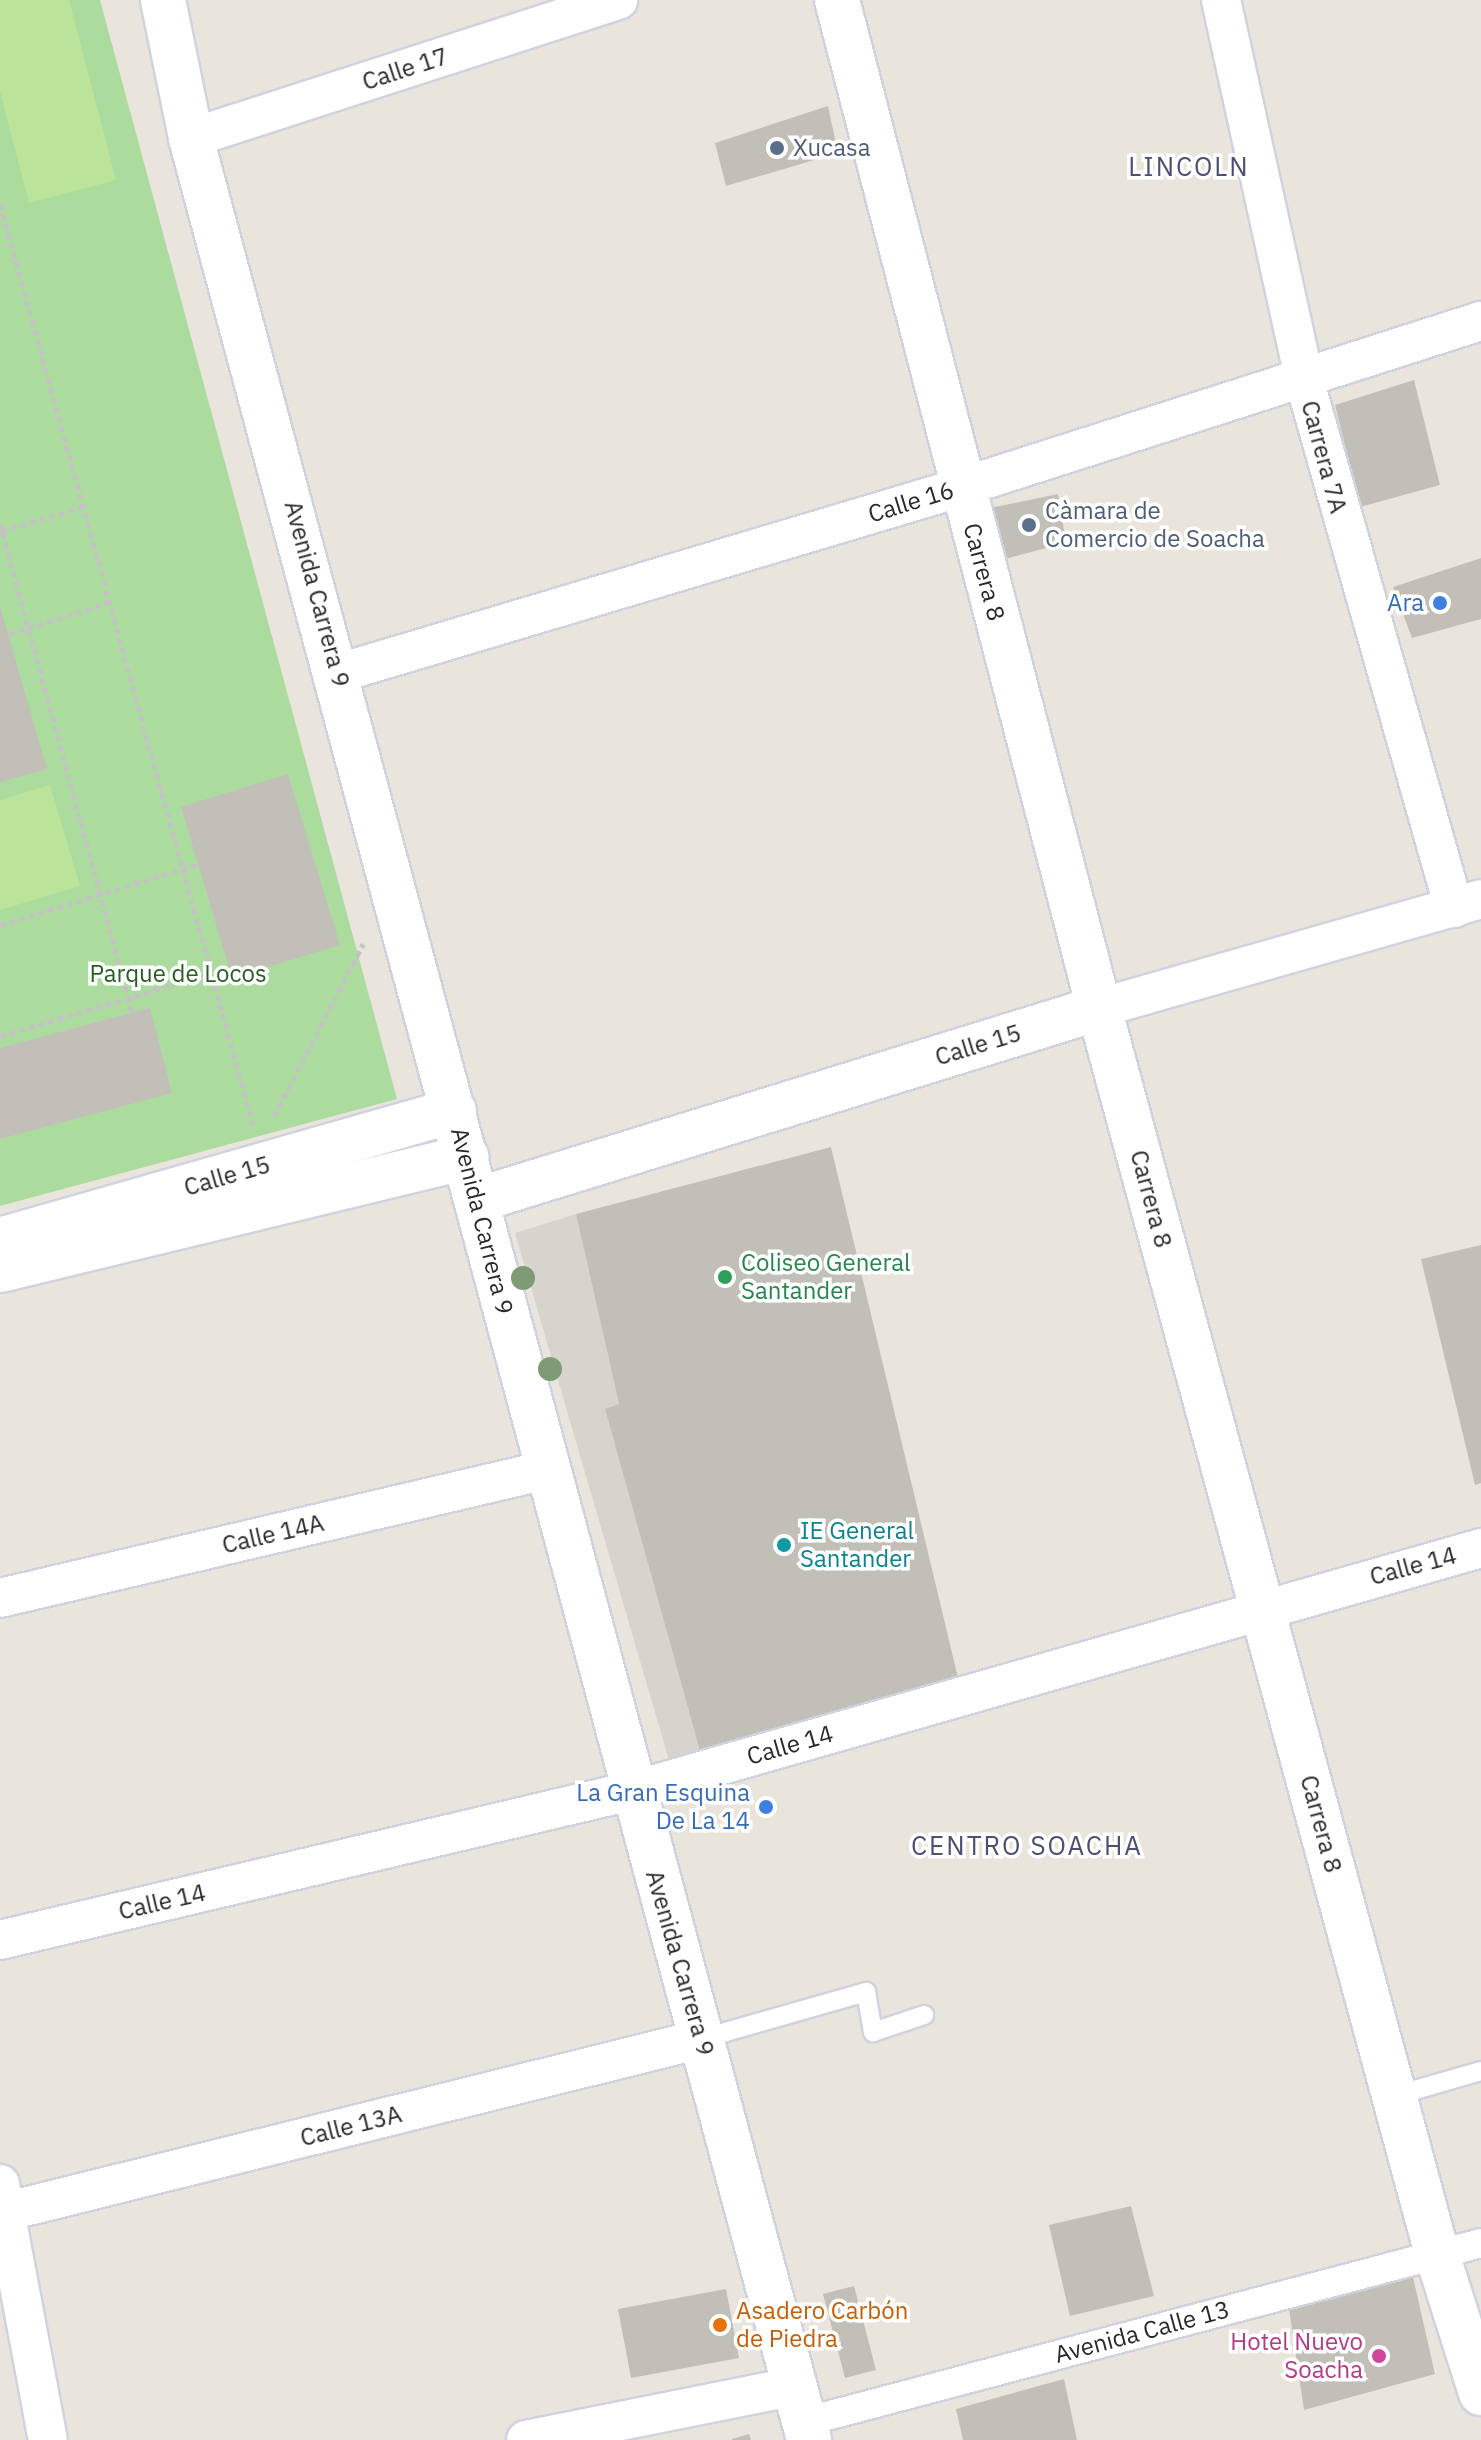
<!DOCTYPE html>
<meta charset="utf-8">
<style>
body{margin:0}
#map{position:relative;width:1481px;height:2440px;overflow:hidden;background:#eae5dc;font-family:"IBM Plex Sans",sans-serif}
div>[style]{position:absolute}
.green>*{inset:0;background:#abdc9d}
.pitch>*{inset:0;background:#bbe399}
.plaza>*{inset:0;background:#d7d4ce}
.building>*{inset:0;background:#c2bfb8}
.path>*{height:5px;margin-top:-2.5px;transform-origin:0;background:repeating-linear-gradient(90deg,#c3c3c3 0 6px,transparent 0 10px)}
.roads{filter:drop-shadow(2px 0 #d1d2e0) drop-shadow(-2px 0 #d1d2e0) drop-shadow(0 2px #d1d2e0) drop-shadow(0 -2px #d1d2e0)}
.service>*{height:18px;margin:-9px;padding:0 9px;transform-origin:9px;border-radius:9px;background:#fff}
.pedestrian>*{height:28px;margin:-14px;padding:0 14px;transform-origin:14px;border-radius:14px;background:#fff}
.minor>*{height:38px;margin:-19px;padding:0 19px;transform-origin:19px;border-radius:19px;background:#fff}
.tertiary>*{height:44px;margin:-22px;padding:0 22px;transform-origin:22px;border-radius:22px;background:#fff}
.secondary>*{height:44px;margin:-22px;padding:0 22px;transform-origin:22px;border-radius:22px;background:#fff}
.trees>*{width:24px;height:24px;margin:-12px;border-radius:50%;background:#7e9b75}
.dots>*{width:22px;height:22px;translate:-50% -50%;box-sizing:border-box;border:4px solid #fff;border-radius:50%}
span{translate:-50% -50%;white-space:nowrap;text-align:center;line-height:1.15;-webkit-text-stroke:7px #fff;paint-order:stroke}
.street-label{font-size:24px;color:#292929}
.service-label{font-size:24px;color:#4e5e75}
.left{translate:0 -50%;text-align:left}
.shop-label{font-size:24px;color:#366cbe}
.right{translate:-100% -50%;text-align:right}
.park-label{font-size:24px;color:#265f20}
.leisure-label{font-size:24px;color:#27864d}
.culture-label{font-size:24px;color:#0d838f}
.food-label{font-size:24px;color:#c56008}
.hotel-label{font-size:24px;color:#b23c85}
.neighbourhood-label{font-size:26px;color:#4d5075;letter-spacing:2px}
</style>
<div id="map">
<div class="green">
<div style="clip-path:polygon(0 0,100px 0,397px 1099px,0 1206px)"></div>
</div>
<div class="pitch">
<div style="clip-path:polygon(0 0,69px 0,116px 180px,29px 203px,0 91px)"></div>
<div style="clip-path:polygon(50px 785px,80px 886px,0 910px,0 800px)"></div>
</div>
<div class="plaza">
<div style="clip-path:polygon(576px 1214px,619px 1404px,605px 1409px,703px 1762px,671px 1767px,515px 1233px)"></div>
</div>
<div class="building">
<div style="clip-path:polygon(828px 106px,838px 153px,726px 186px,715px 143px)"></div>
<div style="clip-path:polygon(1414px 380px,1440px 485px,1360px 507px,1335px 405px)"></div>
<div style="clip-path:polygon(1058px 494px,1066px 543px,1001px 560px,990px 508px)"></div>
<div style="clip-path:polygon(1481px 558px,1481px 619px,1412px 638px,1393px 587px)"></div>
<div style="clip-path:polygon(0 606px,47px 769px,0 782px)"></div>
<div style="clip-path:polygon(288px 774px,340px 945px,232px 978px,181px 807px)"></div>
<div style="clip-path:polygon(150px 1008px,172px 1093px,0 1139px,0 1048px)"></div>
<div style="clip-path:polygon(831px 1147px,959px 1682px,703px 1762px,605px 1409px,619px 1404px,576px 1214px)"></div>
<div style="clip-path:polygon(1481px 1245px,1481px 1483px,1475px 1485px,1421px 1259px)"></div>
<div style="clip-path:polygon(1131px 2206px,1154px 2296px,1070px 2316px,1049px 2225px)"></div>
<div style="clip-path:polygon(1413px 2277px,1435px 2374px,1304px 2410px,1289px 2309px)"></div>
<div style="clip-path:polygon(854px 2286px,876px 2370px,845px 2378px,823px 2294px)"></div>
<div style="clip-path:polygon(726px 2289px,739px 2358px,631px 2378px,618px 2309px)"></div>
<div style="clip-path:polygon(1064px 2379px,1077px 2440px,963px 2440px,956px 2409px)"></div>
<div style="clip-path:polygon(749px 2434px,751px 2440px,732px 2440px,732px 2439px)"></div>
</div>
<div class="path">
<div style="left:0;top:204px;width:955px;rotate:74.64deg"></div>
<div style="left:0;top:523px;width:507px;rotate:74.89deg"></div>
<div style="left:1px;top:531px;width:84px;rotate:-16.5deg"></div>
<div style="left:9px;top:634px;width:104px;rotate:-17.4deg"></div>
<div style="left:0;top:925px;width:208px;rotate:-17deg"></div>
<div style="left:0;top:1036px;width:218px;rotate:-16.5deg"></div>
<div style="left:274px;top:1116px;width:194px;rotate:-62.6deg"></div>
</div>
<div class="roads">
<div class="service">
<div style="left:701px;top:2039px;width:172px;rotate:-15.9deg"></div>
<div style="left:866px;top:1992px;width:41px;rotate:80.1deg"></div>
<div style="left:873px;top:2032px;width:54px;rotate:-18.4deg"></div>
<div style="left:1394px;top:2096px;width:91px;rotate:-16deg"></div>
</div>
<div class="pedestrian">
<div style="left:804px;top:2422px;width:700px;rotate:-14.81deg"></div>
</div>
<div class="minor">
<div style="left:1221px;top:0;width:388px;rotate:77.6deg"></div>
<div style="left:1304px;top:379px;width:550px;rotate:74.17deg"></div>
<div style="left:191px;top:138px;width:449px;rotate:-17.9deg"></div>
<div style="left:339px;top:673px;width:650px;rotate:-16.62deg"></div>
<div style="left:962px;top:487px;width:545px;rotate:-17.74deg"></div>
<div style="left:1099px;top:1008px;width:397px;rotate:-15.9deg"></div>
<div style="left:0;top:1598px;width:561px;rotate:-13.19deg"></div>
<div style="left:0;top:1940px;width:648px;rotate:-13.29deg"></div>
<div style="left:631px;top:1791px;width:884px;rotate:-15.95deg"></div>
<div style="left:0;top:2184px;width:260px;rotate:79.4deg"></div>
<div style="left:0;top:2213px;width:722px;rotate:-13.94deg"></div>
<div style="left:526px;top:2440px;width:275px;rotate:-11.3deg"></div>
</div>
<div class="tertiary">
<div style="left:477px;top:1200px;width:651px;rotate:-17.15deg"></div>
<div style="left:0;top:1240px;width:472px;rotate:-15.9deg"></div>
<div style="left:0;top:1270px;width:480px;rotate:-13.6deg"></div>
</div>
<div class="secondary">
<div style="left:163px;top:0;width:141px;rotate:78.5deg"></div>
<div style="left:191px;top:138px;width:2384px;rotate:74.97deg"></div>
<div style="left:837px;top:0;width:1041px;rotate:75.43deg"></div>
<div style="left:1099px;top:1008px;width:1291px;rotate:74.82deg"></div>
<div style="left:1437px;top:2254px;width:146px;rotate:72.4deg"></div>
</div>
</div>
<div class="trees">
<div style="left:523px;top:1278px"></div>
<div style="left:550px;top:1369px"></div>
</div>
<div class="dots">
<div style="left:777px;top:148px;background:#5c6f8a"></div>
<div style="left:1029px;top:525px;background:#5c6f8a"></div>
<div style="left:1440px;top:603px;background:#3f7fe0"></div>
<div style="left:725px;top:1277px;background:#2e9e5b"></div>
<div style="left:784px;top:1545px;background:#0f9aa8"></div>
<div style="left:766px;top:1807px;background:#3f7fe0"></div>
<div style="left:720px;top:2325px;background:#e8710a"></div>
<div style="left:1379px;top:2356px;background:#d1479c"></div>
</div>
<div class="street-label">
<span style="left:405px;top:69px;rotate:-18deg">Calle 17</span>
<span style="left:1324px;top:457px;rotate:75deg">Carrera 7A</span>
<span style="left:911px;top:502px;rotate:-17deg">Calle 16</span>
<span style="left:984px;top:572px;rotate:75deg">Carrera 8</span>
<span style="left:317px;top:594px;rotate:75deg">Avenida Carrera 9</span>
<span style="left:978px;top:1045px;rotate:-17deg">Calle 15</span>
<span style="left:227px;top:1176px;rotate:-16deg">Calle 15</span>
<span style="left:1151px;top:1199px;rotate:75deg">Carrera 8</span>
<span style="left:482px;top:1221px;rotate:76deg">Avenida Carrera 9</span>
<span style="left:273px;top:1534px;rotate:-13deg">Calle 14A</span>
<span style="left:1413px;top:1566px;rotate:-15deg">Calle 14</span>
<span style="left:790px;top:1745px;rotate:-16deg">Calle 14</span>
<span style="left:1321px;top:1824px;rotate:75deg">Carrera 8</span>
<span style="left:162px;top:1902px;rotate:-13deg">Calle 14</span>
<span style="left:680px;top:1963px;rotate:74deg">Avenida Carrera 9</span>
<span style="left:351px;top:2126px;rotate:-14deg">Calle 13A</span>
<span style="left:1142px;top:2332px;rotate:-15deg">Avenida Calle 13</span>
</div>
<div class="service-label">
<span class="left" style="left:793px;top:148px">Xucasa</span>
<span class="left" style="left:1045px;top:525px">Càmara de<br>Comercio de Soacha</span>
</div>
<div class="shop-label">
<span class="right" style="left:1424px;top:603px">Ara</span>
<span class="right" style="left:750px;top:1807px">La Gran Esquina<br>De La 14</span>
</div>
<div class="park-label">
<span style="left:178px;top:974px">Parque de Locos</span>
</div>
<div class="leisure-label">
<span class="left" style="left:741px;top:1277px">Coliseo General<br>Santander</span>
</div>
<div class="culture-label">
<span class="left" style="left:800px;top:1545px">IE General<br>Santander</span>
</div>
<div class="food-label">
<span class="left" style="left:736px;top:2325px">Asadero Carbón<br>de Piedra</span>
</div>
<div class="hotel-label">
<span class="right" style="left:1363px;top:2356px">Hotel Nuevo<br>Soacha</span>
</div>
<div class="neighbourhood-label">
<span style="left:1189px;top:167px">LINCOLN</span>
<span style="left:1027px;top:1846px">CENTRO SOACHA</span>
</div>
</div>
